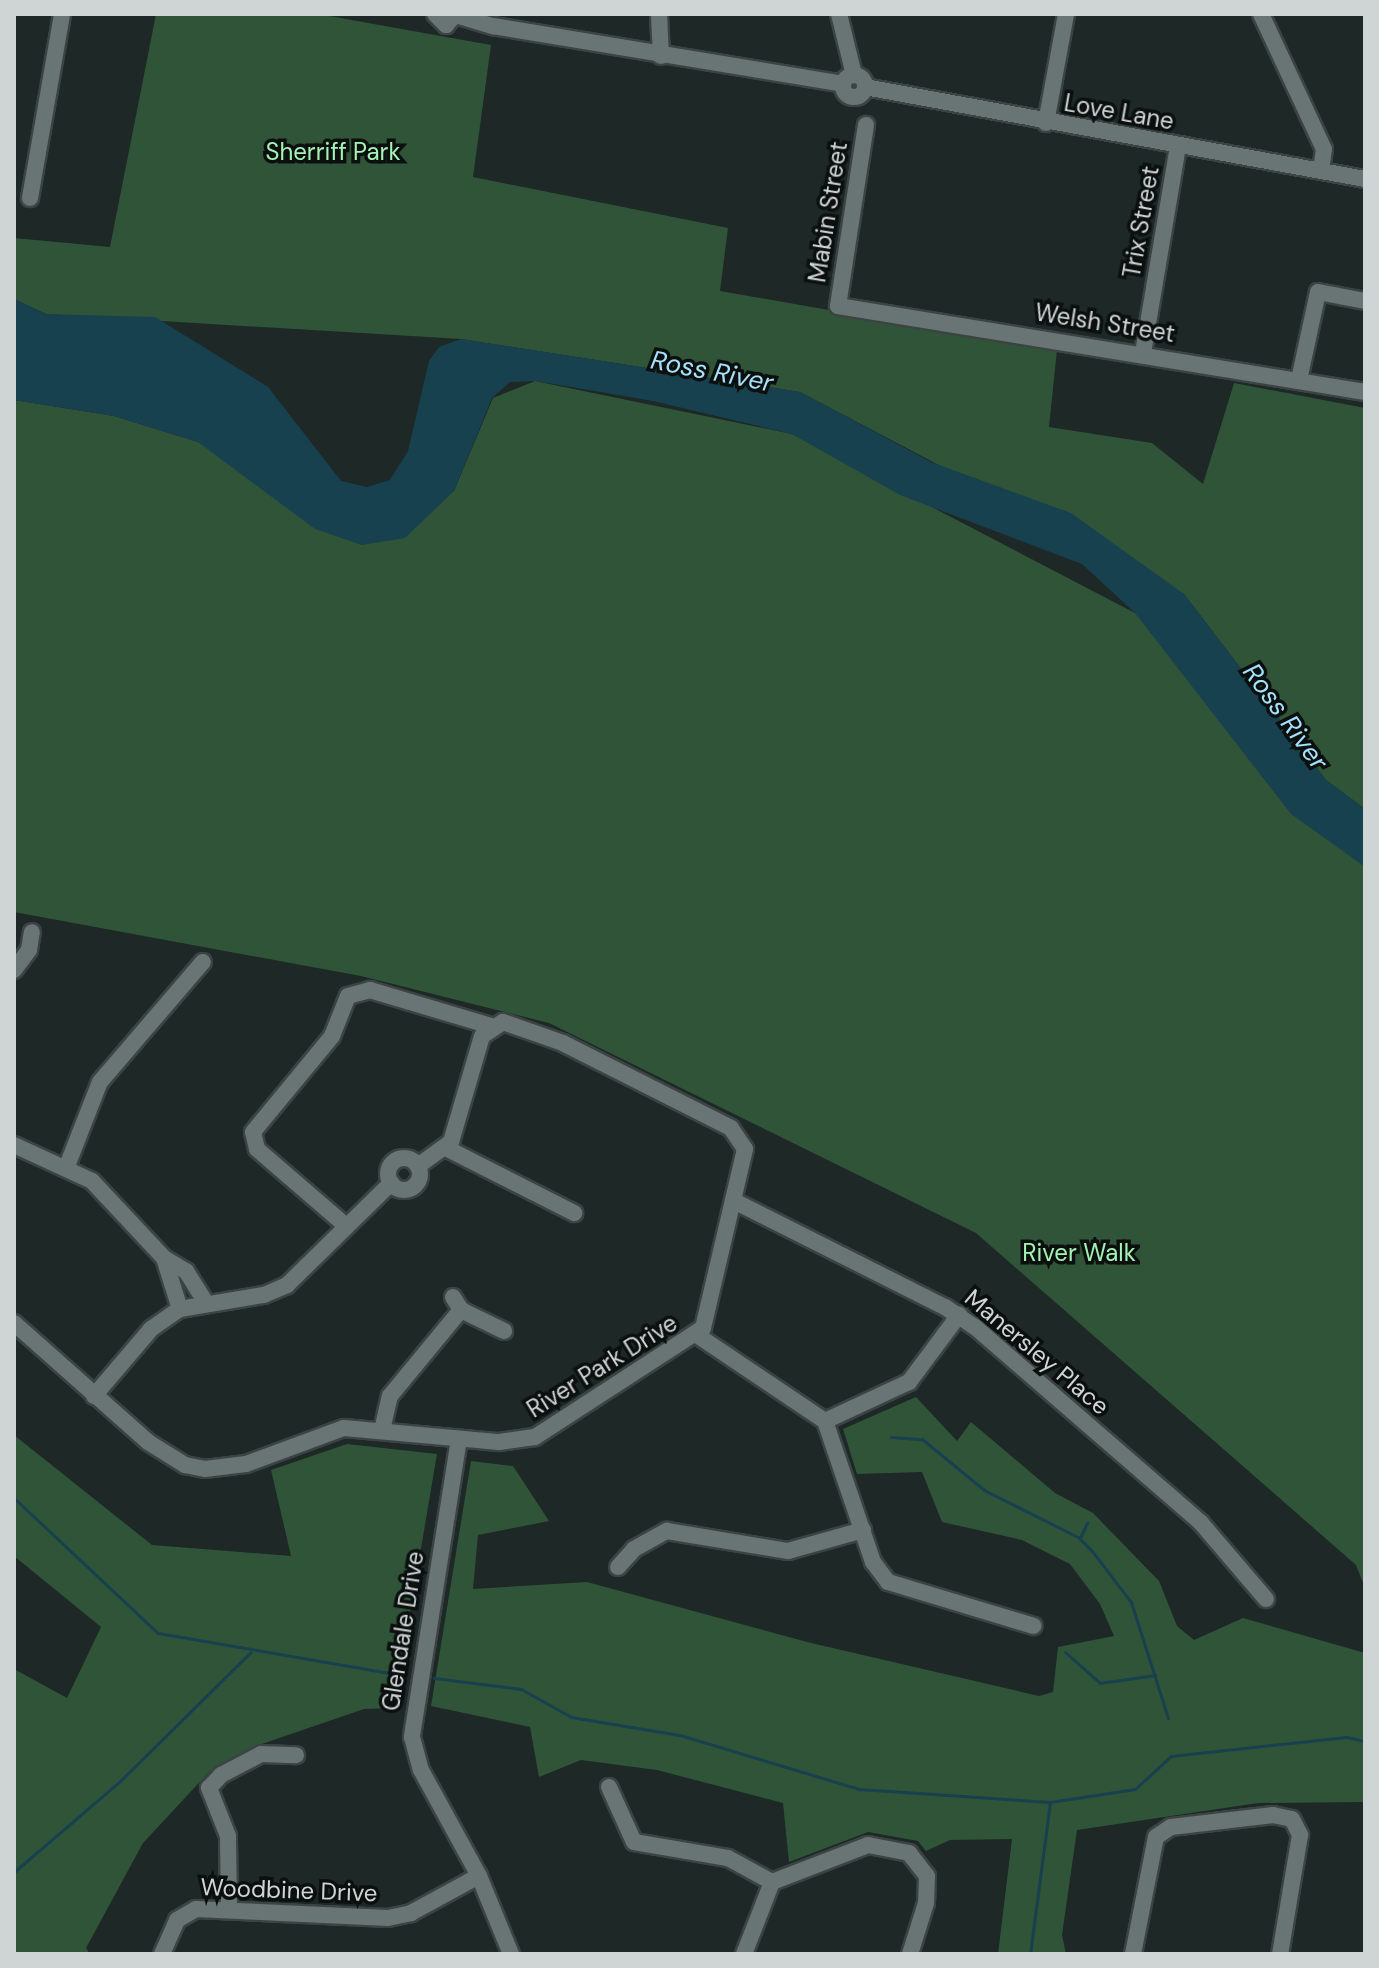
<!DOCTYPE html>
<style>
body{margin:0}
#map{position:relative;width:1379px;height:1968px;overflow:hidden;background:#1d2827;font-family:"DM Sans",sans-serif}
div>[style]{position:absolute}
.green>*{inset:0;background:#305438}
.water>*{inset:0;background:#18414f}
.stream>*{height:3px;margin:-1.5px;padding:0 1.5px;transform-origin:1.5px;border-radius:1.5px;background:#18414f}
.roads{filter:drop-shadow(2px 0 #3b4443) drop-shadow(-2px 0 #3b4443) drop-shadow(0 2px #3b4443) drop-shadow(0 -2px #3b4443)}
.minor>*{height:16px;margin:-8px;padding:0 8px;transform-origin:8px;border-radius:8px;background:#697574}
.minor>.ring{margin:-8px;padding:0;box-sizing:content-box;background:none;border:16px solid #697574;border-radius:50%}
span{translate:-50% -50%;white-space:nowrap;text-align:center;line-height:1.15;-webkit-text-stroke:7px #0b100f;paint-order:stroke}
.street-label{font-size:24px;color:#ced5d4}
.park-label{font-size:24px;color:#a4f3b4}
.water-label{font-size:26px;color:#a5e1fa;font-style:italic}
.frame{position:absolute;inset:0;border:16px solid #ced5d4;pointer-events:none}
</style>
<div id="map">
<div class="green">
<div style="clip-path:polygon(156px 14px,318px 14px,491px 45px,473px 177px,728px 228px,720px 291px,1057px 350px,1049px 427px,1152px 443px,1203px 484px,1234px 383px,1365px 408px,1365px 809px,1326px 780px,1184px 594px,800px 392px,461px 339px,46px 314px,14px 299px,14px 238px,110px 247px)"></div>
<div style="clip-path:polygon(535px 381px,792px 434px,1135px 613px,1365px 859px,1365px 1588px,1356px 1565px,976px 1233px,549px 1023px,361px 976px,14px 912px,14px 400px,114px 416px,198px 442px,362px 545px,454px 491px,493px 398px)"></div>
<div style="clip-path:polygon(916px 1397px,957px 1441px,971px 1422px,1055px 1493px,1093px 1513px,1159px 1581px,1177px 1626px,1194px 1640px,1243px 1618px,1365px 1653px,1365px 1802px,1258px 1803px,1077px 1830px,1062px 1935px,1066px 1954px,998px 1954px,1012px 1839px,950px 1840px,926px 1851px,918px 1841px,868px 1832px,789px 1862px,783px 1803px,657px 1770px,581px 1760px,539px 1777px,530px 1727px,431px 1706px,471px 1461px,513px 1466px,549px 1521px,478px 1535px,473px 1589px,587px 1582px,811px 1643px,1039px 1696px,1053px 1692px,1058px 1647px,1114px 1636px,1100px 1604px,1070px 1564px,1022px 1540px,942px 1522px,922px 1472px,857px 1474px,843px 1429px)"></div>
<div style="clip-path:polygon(14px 1435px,152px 1545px,291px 1556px,271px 1470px,347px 1444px,437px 1454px,394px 1708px,364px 1709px,256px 1746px,210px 1771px,143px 1843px,86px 1948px,90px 1954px,14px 1954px,14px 1669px,67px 1698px,101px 1627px,14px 1556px)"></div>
</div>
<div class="water">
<div style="clip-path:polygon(14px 299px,46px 314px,155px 317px,268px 387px,341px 481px,367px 487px,390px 480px,408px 451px,429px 361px,439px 347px,461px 339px,800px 392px,931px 462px,1071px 513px,1184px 594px,1326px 780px,1365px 809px,1365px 867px,1291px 814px,1135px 613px,1082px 564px,900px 495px,792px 434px,653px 401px,536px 381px,510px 382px,492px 398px,454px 491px,405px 538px,362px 545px,315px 529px,198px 442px,114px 416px,14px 400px)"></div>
</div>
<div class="stream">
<div style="left:891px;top:1437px;width:31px;rotate:4deg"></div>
<div style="left:922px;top:1439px;width:80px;rotate:39.4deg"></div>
<div style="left:984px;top:1490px;width:105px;rotate:26.6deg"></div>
<div style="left:1078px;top:1537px;width:20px;rotate:45deg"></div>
<div style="left:1092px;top:1551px;width:64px;rotate:52.6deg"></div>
<div style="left:1131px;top:1602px;width:122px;rotate:72.3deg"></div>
<div style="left:14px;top:1498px;width:197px;rotate:43.2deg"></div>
<div style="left:158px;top:1633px;width:248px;rotate:9.8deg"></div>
<div style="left:1080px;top:1538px;width:17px;rotate:-65deg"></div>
<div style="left:1065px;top:1652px;width:47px;rotate:41.5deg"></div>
<div style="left:1100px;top:1683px;width:56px;rotate:-8.3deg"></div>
<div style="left:434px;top:1678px;width:88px;rotate:7.2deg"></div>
<div style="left:521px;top:1689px;width:57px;rotate:29.2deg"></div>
<div style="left:571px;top:1717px;width:110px;rotate:9.4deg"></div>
<div style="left:680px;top:1735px;width:187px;rotate:16.8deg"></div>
<div style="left:859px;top:1789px;width:191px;rotate:3.9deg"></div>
<div style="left:1050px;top:1802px;width:86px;rotate:-8.7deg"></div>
<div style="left:1135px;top:1789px;width:49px;rotate:-42.5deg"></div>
<div style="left:1171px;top:1756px;width:176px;rotate:-6.2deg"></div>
<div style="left:1346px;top:1737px;width:19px;rotate:12deg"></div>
<div style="left:14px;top:1872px;width:138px;rotate:-40.6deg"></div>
<div style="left:119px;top:1782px;width:185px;rotate:-44.6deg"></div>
<div style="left:1030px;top:1954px;width:152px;rotate:-82.5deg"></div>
</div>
<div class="roads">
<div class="minor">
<div style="left:435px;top:14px;width:16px;rotate:45deg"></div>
<div style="left:446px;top:25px;width:15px;rotate:-48deg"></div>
<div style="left:659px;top:14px;width:42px;rotate:87.3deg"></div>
<div style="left:839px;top:14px;width:63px;rotate:76.2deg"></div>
<div style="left:1261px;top:14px;width:149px;rotate:65deg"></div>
<div style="left:1324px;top:149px;width:22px;rotate:98deg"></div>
<div style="left:456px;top:15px;width:39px;rotate:17deg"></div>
<div style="left:493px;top:26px;width:355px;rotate:9.4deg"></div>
<div class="ring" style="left:843px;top:75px;width:6px;height:6px"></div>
<div style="left:865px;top:87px;width:508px;rotate:10.43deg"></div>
<div style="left:1046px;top:123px;width:111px;rotate:-79.6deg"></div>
<div style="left:866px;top:125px;width:183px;rotate:98.8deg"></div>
<div style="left:838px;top:306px;width:534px;rotate:9.27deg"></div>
<div style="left:30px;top:198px;width:187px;rotate:-80.1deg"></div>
<div style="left:1143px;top:353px;width:209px;rotate:-80.4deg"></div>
<div style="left:1299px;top:380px;width:90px;rotate:-77.8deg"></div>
<div style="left:1318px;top:292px;width:48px;rotate:10.8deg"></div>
<div style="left:14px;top:970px;width:25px;rotate:-53deg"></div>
<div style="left:29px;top:950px;width:18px;rotate:-81deg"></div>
<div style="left:14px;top:1145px;width:86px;rotate:24.8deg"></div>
<div style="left:92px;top:1181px;width:105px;rotate:46.9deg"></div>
<div style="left:164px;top:1258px;width:26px;rotate:31deg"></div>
<div style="left:186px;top:1271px;width:36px;rotate:58deg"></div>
<div style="left:446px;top:1148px;width:144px;rotate:26.9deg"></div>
<div class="ring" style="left:388px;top:1158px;width:16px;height:16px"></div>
<div style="left:67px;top:1166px;width:90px;rotate:-68.6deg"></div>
<div style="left:100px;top:1082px;width:158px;rotate:-49.4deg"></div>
<div style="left:734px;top:1201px;width:236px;rotate:26.7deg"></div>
<div style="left:945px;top:1307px;width:36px;rotate:34deg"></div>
<div style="left:975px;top:1327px;width:299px;rotate:40.9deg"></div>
<div style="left:1201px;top:1523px;width:100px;rotate:49.5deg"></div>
<div style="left:345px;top:1225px;width:116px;rotate:-139.2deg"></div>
<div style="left:257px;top:1149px;width:17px;rotate:-103deg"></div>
<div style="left:253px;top:1132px;width:124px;rotate:-50.5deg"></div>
<div style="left:332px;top:1036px;width:43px;rotate:-68.2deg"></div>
<div style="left:348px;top:996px;width:23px;rotate:-15deg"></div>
<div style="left:370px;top:990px;width:126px;rotate:16.6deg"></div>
<div style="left:164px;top:1258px;width:53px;rotate:72.6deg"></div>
<div style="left:453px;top:1297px;width:15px;rotate:58deg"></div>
<div style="left:461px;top:1310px;width:48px;rotate:26deg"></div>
<div style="left:14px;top:1323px;width:179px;rotate:41.6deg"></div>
<div style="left:148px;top:1442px;width:44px;rotate:31.9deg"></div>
<div style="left:185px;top:1465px;width:20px;rotate:11deg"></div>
<div style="left:205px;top:1469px;width:41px;rotate:-7deg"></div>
<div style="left:246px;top:1464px;width:104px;rotate:-20.2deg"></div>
<div style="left:344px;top:1428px;width:156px;rotate:5.2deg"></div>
<div style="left:499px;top:1442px;width:36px;rotate:-8deg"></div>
<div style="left:535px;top:1437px;width:200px;rotate:-33deg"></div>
<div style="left:703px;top:1328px;width:184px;rotate:-76.8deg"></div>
<div style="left:745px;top:1149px;width:25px;rotate:-124deg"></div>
<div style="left:731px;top:1128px;width:188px;rotate:-153.2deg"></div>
<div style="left:563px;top:1043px;width:64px;rotate:-160.7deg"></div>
<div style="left:503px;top:1022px;width:25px;rotate:146deg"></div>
<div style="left:482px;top:1036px;width:110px;rotate:106.3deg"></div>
<div style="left:451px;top:1142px;width:41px;rotate:144deg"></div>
<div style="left:697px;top:1335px;width:154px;rotate:33.9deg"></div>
<div style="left:825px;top:1421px;width:149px;rotate:71.2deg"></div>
<div style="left:873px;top:1562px;width:25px;rotate:53deg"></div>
<div style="left:888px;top:1582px;width:152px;rotate:16.8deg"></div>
<div style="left:94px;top:1396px;width:88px;rotate:-49.6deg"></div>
<div style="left:151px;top:1329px;width:35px;rotate:-35deg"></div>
<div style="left:180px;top:1309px;width:85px;rotate:-9.5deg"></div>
<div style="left:264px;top:1295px;width:25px;rotate:-23deg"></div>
<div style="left:287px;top:1285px;width:146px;rotate:-44.4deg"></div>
<div style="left:825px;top:1421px;width:93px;rotate:-24.9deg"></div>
<div style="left:909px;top:1382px;width:84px;rotate:-53.3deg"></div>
<div style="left:382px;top:1430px;width:35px;rotate:-77deg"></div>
<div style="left:390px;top:1396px;width:112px;rotate:-50.5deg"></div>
<div style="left:459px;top:1439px;width:302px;rotate:99deg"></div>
<div style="left:412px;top:1737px;width:34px;rotate:75deg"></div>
<div style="left:421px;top:1770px;width:121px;rotate:61.3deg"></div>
<div style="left:479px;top:1876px;width:84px;rotate:67.7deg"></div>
<div style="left:618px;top:1567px;width:24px;rotate:-48deg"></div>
<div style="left:634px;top:1549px;width:38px;rotate:-29deg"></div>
<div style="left:667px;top:1531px;width:123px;rotate:9.4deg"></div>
<div style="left:788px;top:1551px;width:78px;rotate:-15.6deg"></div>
<div style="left:609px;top:1787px;width:60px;rotate:65.6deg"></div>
<div style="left:634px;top:1842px;width:95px;rotate:9.7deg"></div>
<div style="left:728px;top:1858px;width:50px;rotate:28.6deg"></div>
<div style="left:229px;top:1909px;width:73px;rotate:-90.8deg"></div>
<div style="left:228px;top:1836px;width:52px;rotate:-111.6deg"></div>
<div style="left:209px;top:1788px;width:18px;rotate:-47deg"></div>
<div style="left:221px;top:1775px;width:45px;rotate:-27.7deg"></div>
<div style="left:261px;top:1754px;width:35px;rotate:2deg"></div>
<div style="left:162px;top:1954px;width:37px;rotate:-66deg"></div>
<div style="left:177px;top:1920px;width:22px;rotate:-30deg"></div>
<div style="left:196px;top:1909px;width:192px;rotate:2.7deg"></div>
<div style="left:388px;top:1918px;width:24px;rotate:-12deg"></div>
<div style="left:411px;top:1913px;width:77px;rotate:-28.6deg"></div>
<div style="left:744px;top:1954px;width:77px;rotate:-68.7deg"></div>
<div style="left:772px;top:1882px;width:103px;rotate:-21.1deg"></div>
<div style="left:868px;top:1845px;width:42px;rotate:11deg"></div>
<div style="left:909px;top:1853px;width:29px;rotate:52deg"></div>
<div style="left:927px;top:1876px;width:27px;rotate:92deg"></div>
<div style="left:926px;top:1903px;width:53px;rotate:107.4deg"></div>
<div style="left:1133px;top:1954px;width:119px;rotate:-78.9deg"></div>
<div style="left:1156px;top:1837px;width:18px;rotate:-34deg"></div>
<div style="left:1171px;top:1827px;width:103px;rotate:-6.7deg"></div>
<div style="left:1273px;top:1815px;width:19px;rotate:12deg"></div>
<div style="left:1292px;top:1819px;width:18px;rotate:63deg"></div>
<div style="left:1300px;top:1835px;width:121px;rotate:99.5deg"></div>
</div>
</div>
<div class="street-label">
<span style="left:1119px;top:112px;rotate:10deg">Love Lane</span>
<span style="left:828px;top:212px;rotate:-81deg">Mabin Street</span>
<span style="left:1141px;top:222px;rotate:-80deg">Trix Street</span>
<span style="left:1105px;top:323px;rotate:9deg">Welsh Street</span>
<span style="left:1037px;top:1352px;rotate:40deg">Manersley Place</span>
<span style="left:602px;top:1366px;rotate:-32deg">River Park Drive</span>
<span style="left:403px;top:1631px;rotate:-81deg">Glendale Drive</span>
<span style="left:289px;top:1890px;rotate:2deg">Woodbine Drive</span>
</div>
<div class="park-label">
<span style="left:333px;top:152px">Sherriff Park</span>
<span style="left:1079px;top:1253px">River Walk</span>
</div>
<div class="water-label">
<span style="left:712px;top:372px;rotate:11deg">Ross River</span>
<span style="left:1285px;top:717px;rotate:54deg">Ross River</span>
</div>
<div class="frame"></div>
</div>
